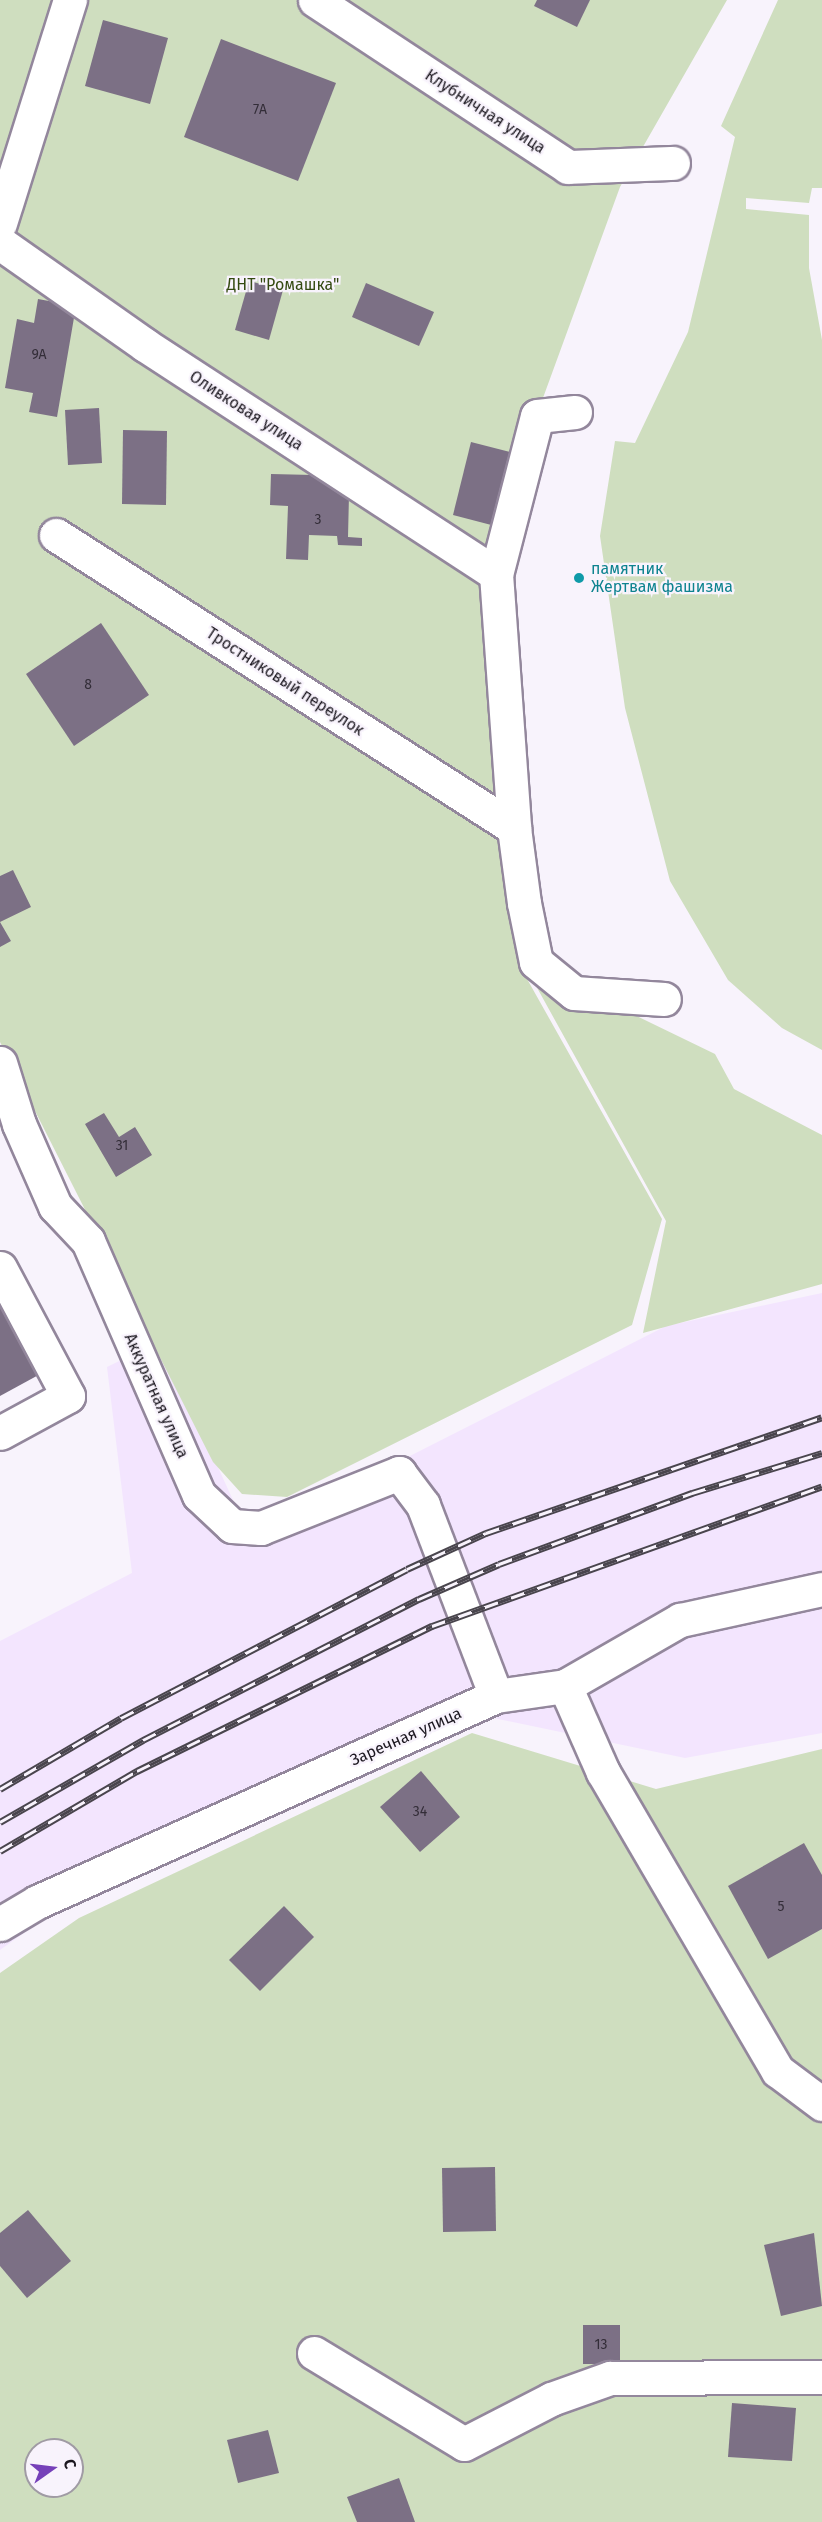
<!DOCTYPE html>
<meta charset="utf-8">
<style>
body{margin:0}
#map{position:relative;width:822px;height:2522px;overflow:hidden;background:#f8f3fc;font-family:"Fira Sans",sans-serif}
div>[style]{position:absolute}
.built>*{inset:0;background:#f3e5fe}
.green>*{inset:0;background:#cfdebf}
.building>*{inset:0;background:#7c7085}
.roads{filter:drop-shadow(2px 0 #93879c) drop-shadow(-2px 0 #93879c) drop-shadow(0 2px #93879c) drop-shadow(0 -2px #93879c)}
.minor>*{height:33px;margin:-16.5px;padding:0 16.5px;transform-origin:16.5px;border-radius:16.5px;background:#fff}
.rail>*{height:7px;margin-top:-3.5px;transform-origin:0;background:repeating-linear-gradient(90deg,#f8f3fc 0 14px,#49454d 0 28px);box-sizing:border-box;border-block:2px solid #49454d}
.dots>*{width:16px;height:16px;translate:-50% -50%;box-sizing:border-box;border:3px solid #f8f3fc;border-radius:50%}
span{translate:-50% -50%;white-space:nowrap;text-align:center;line-height:1.15;-webkit-text-stroke:4.5px #f8f3fc;paint-order:stroke}
.number-label{font-size:14px;color:#332d38}
.number-label span{-webkit-text-stroke-width:0}
.street-label{font-size:16px;color:#1b171f}
.park-label{font-size:16px;color:#344a11}
.culture-label{font-size:16px;color:#0d838f}
.left{translate:0 -50%;text-align:left}
.north{position:absolute;left:24px;top:2438px;width:60px;height:60px;box-sizing:border-box;background:#f8f3fc;border:2px solid #a09ba4;border-radius:50%;rotate:76deg;font-size:16px;font-weight:700;line-height:24px;text-align:center;color:#1b171f}
.north::after{content:'';display:block;margin:auto;width:21px;height:27px;background:#7641b9;clip-path:polygon(50% 0,100% 100%,50% 72%,0 100%)}
</style>
<div id="map">
<div class="built">
<div style="clip-path:polygon(822px 1293px,822px 1733px,685px 1758px,465px 1712px,59px 1908px,0 1950px,0 1641px,132px 1573px,107px 1367px,160px 1341px,250px 1537px,666px 1326px)"></div>
</div>
<div class="green">
<div style="clip-path:polygon(0 0,727px 0,620px 187px,497px 524px,479px 559px,522px 970px,662px 1219px,632px 1325px,287px 1497px,242px 1494px,213px 1462px,0 1042px)"></div>
<div style="clip-path:polygon(778px 0,822px 0,822px 188px,812px 188px,809px 203px,746px 198px,746px 209px,809px 215px,809px 268px,822px 340px,822px 1050px,782px 1028px,728px 980px,670px 881px,625px 708px,600px 536px,615px 441px,635px 443px,688px 332px,735px 137px,721px 126px)"></div>
<div style="clip-path:polygon(530px 975px,616px 1006px,715px 1054px,734px 1089px,822px 1135px,822px 1284px,643px 1333px,666px 1221px)"></div>
<div style="clip-path:polygon(evenodd,472px 1733px,656px 1789px,822px 1749px,822px 2522px,0 2522px,0 1973px,79px 1918px,472px 1733px,36px 2450px,72px 2450px,72px 2486px,36px 2486px,36px 2450px)"></div>
</div>
<div class="building">
<div style="clip-path:polygon(537px 0,590px 0,577px 27px,534px 6px)"></div>
<div style="clip-path:polygon(103px 20px,168px 38px,150px 104px,85px 86px)"></div>
<div style="clip-path:polygon(221px 39px,336px 83px,298px 181px,184px 137px)"></div>
<div style="clip-path:polygon(249px 281px,283px 290px,269px 340px,235px 330px)"></div>
<div style="clip-path:polygon(366px 283px,434px 312px,419px 346px,352px 317px)"></div>
<div style="clip-path:polygon(38px 299px,76px 306px,57px 417px,29px 412px,33px 393px,5px 388px,17px 319px,34px 323px)"></div>
<div style="clip-path:polygon(99px 408px,102px 463px,68px 465px,65px 410px)"></div>
<div style="clip-path:polygon(123px 430px,167px 431px,166px 505px,122px 504px)"></div>
<div style="clip-path:polygon(471px 442px,518px 454px,499px 527px,453px 515px)"></div>
<div style="clip-path:polygon(271px 474px,313px 475px,349px 495px,348px 537px,362px 538px,362px 546px,338px 545px,337px 536px,309px 535px,308px 560px,286px 559px,288px 506px,270px 505px)"></div>
<div style="clip-path:polygon(101px 623px,149px 695px,74px 746px,26px 674px)"></div>
<div style="clip-path:polygon(13px 870px,31px 907px,0 922px,11px 941px,0 947px,0 876px)"></div>
<div style="clip-path:polygon(104px 1113px,119px 1137px,135px 1127px,152px 1155px,116px 1177px,85px 1124px)"></div>
<div style="clip-path:polygon(0 1288px,44px 1372px,0 1396px)"></div>
<div style="clip-path:polygon(421px 1771px,460px 1817px,420px 1852px,380px 1807px)"></div>
<div style="clip-path:polygon(804px 1843px,822px 1875px,822px 1929px,768px 1959px,728px 1886px)"></div>
<div style="clip-path:polygon(284px 1906px,314px 1937px,260px 1991px,229px 1960px)"></div>
<div style="clip-path:polygon(495px 2167px,496px 2231px,443px 2232px,442px 2168px)"></div>
<div style="clip-path:polygon(28px 2210px,71px 2261px,27px 2298px,0 2266px,0 2233px)"></div>
<div style="clip-path:polygon(814px 2233px,822px 2306px,781px 2316px,764px 2245px)"></div>
<div style="clip-path:polygon(583px 2325px,620px 2325px,620px 2364px,583px 2364px)"></div>
<div style="clip-path:polygon(732px 2403px,796px 2408px,792px 2461px,728px 2457px)"></div>
<div style="clip-path:polygon(268px 2430px,279px 2473px,238px 2483px,227px 2440px)"></div>
<div style="clip-path:polygon(399px 2478px,415px 2522px,357px 2522px,347px 2497px)"></div>
</div>
<div class="roads">
<div class="minor">
<div style="left:315px;top:0;width:303px;rotate:33.4deg"></div>
<div style="left:568px;top:167px;width:105px;rotate:-2.2deg"></div>
<div style="left:0;top:223px;width:234px;rotate:-72.6deg"></div>
<div style="left:0;top:243px;width:177px;rotate:35.1deg"></div>
<div style="left:145px;top:345px;width:419px;rotate:33.1deg"></div>
<div style="left:575px;top:412px;width:38px;rotate:174deg"></div>
<div style="left:537px;top:416px;width:163px;rotate:104.5deg"></div>
<div style="left:496px;top:574px;width:255px;rotate:85.9deg"></div>
<div style="left:514px;top:828px;width:76px;rotate:82.4deg"></div>
<div style="left:524px;top:903px;width:60px;rotate:78.5deg"></div>
<div style="left:536px;top:962px;width:49px;rotate:39.2deg"></div>
<div style="left:574px;top:993px;width:90px;rotate:3.8deg"></div>
<div style="left:56px;top:535px;width:544px;rotate:32.61deg"></div>
<div style="left:0;top:1063px;width:64px;rotate:72.7deg"></div>
<div style="left:19px;top:1124px;width:90px;rotate:66.3deg"></div>
<div style="left:55px;top:1206px;width:48px;rotate:46.7deg"></div>
<div style="left:88px;top:1241px;width:277px;rotate:66.4deg"></div>
<div style="left:199px;top:1495px;width:45px;rotate:43.2deg"></div>
<div style="left:232px;top:1526px;width:29px;rotate:4deg"></div>
<div style="left:261px;top:1528px;width:149px;rotate:-21.7deg"></div>
<div style="left:399px;top:1473px;width:40px;rotate:53deg"></div>
<div style="left:423px;top:1505px;width:204px;rotate:69.1deg"></div>
<div style="left:0;top:1268px;width:145px;rotate:62deg"></div>
<div style="left:68px;top:1396px;width:77px;rotate:151.4deg"></div>
<div style="left:565px;top:1686px;width:94px;rotate:66.2deg"></div>
<div style="left:603px;top:1772px;width:346px;rotate:59.7deg"></div>
<div style="left:778px;top:2071px;width:55px;rotate:36.9deg"></div>
<div style="left:0;top:1924px;width:43px;rotate:-30.7deg"></div>
<div style="left:37px;top:1902px;width:503px;rotate:-24.17deg"></div>
<div style="left:496px;top:1696px;width:70px;rotate:-8.2deg"></div>
<div style="left:565px;top:1686px;width:133px;rotate:-29.9deg"></div>
<div style="left:680px;top:1620px;width:145px;rotate:-12.3deg"></div>
<div style="left:314px;top:2353px;width:175px;rotate:31.2deg"></div>
<div style="left:464px;top:2444px;width:98px;rotate:-27.3deg"></div>
<div style="left:551px;top:2399px;width:63px;rotate:-19.6deg"></div>
<div style="left:610px;top:2378px;width:212px;rotate:-0.3deg"></div>
</div>
</div>
<div class="rail">
<div style="left:0;top:1789px;width:140px;rotate:-30.4deg"></div>
<div style="left:121px;top:1718px;width:322px;rotate:-27.5deg"></div>
<div style="left:407px;top:1569px;width:87px;rotate:-24.5deg"></div>
<div style="left:486px;top:1533px;width:355px;rotate:-19deg"></div>
<div style="left:0;top:1822px;width:165px;rotate:-29.8deg"></div>
<div style="left:143px;top:1740px;width:310px;rotate:-27.1deg"></div>
<div style="left:419px;top:1599px;width:87px;rotate:-23.6deg"></div>
<div style="left:499px;top:1564px;width:206px;rotate:-20.2deg"></div>
<div style="left:692px;top:1493px;width:136px;rotate:-17.1deg"></div>
<div style="left:0;top:1851px;width:159px;rotate:-30.3deg"></div>
<div style="left:137px;top:1771px;width:329px;rotate:-26.2deg"></div>
<div style="left:432px;top:1626px;width:414px;rotate:-19.7deg"></div>
</div>
<div class="dots">
<div style="left:579px;top:578px;background:#0f9aa8"></div>
</div>
<div class="number-label">
<span style="left:260px;top:110px">7А</span>
<span style="left:39px;top:355px">9А</span>
<span style="left:318px;top:520px">3</span>
<span style="left:88px;top:685px">8</span>
<span style="left:122px;top:1146px">31</span>
<span style="left:420px;top:1812px">34</span>
<span style="left:781px;top:1907px">5</span>
<span style="left:601px;top:2345px">13</span>
</div>
<div class="street-label">
<span style="left:485px;top:112px;rotate:33deg">Клубничная улица</span>
<span style="left:246px;top:411px;rotate:33deg">Оливковая улица</span>
<span style="left:285px;top:682px;rotate:33deg">Тростниковый переулок</span>
<span style="left:156px;top:1396px;rotate:66deg">Аккуратная улица</span>
<span style="left:406px;top:1737px;rotate:-24deg">Заречная улица</span>
</div>
<div class="park-label">
<span style="left:283px;top:285px">ДНТ "Ромашка"</span>
</div>
<div class="culture-label">
<span class="left" style="left:591px;top:578px">памятник<br>Жертвам фашизма</span>
</div>
<div class="north">С</div>
</div>
